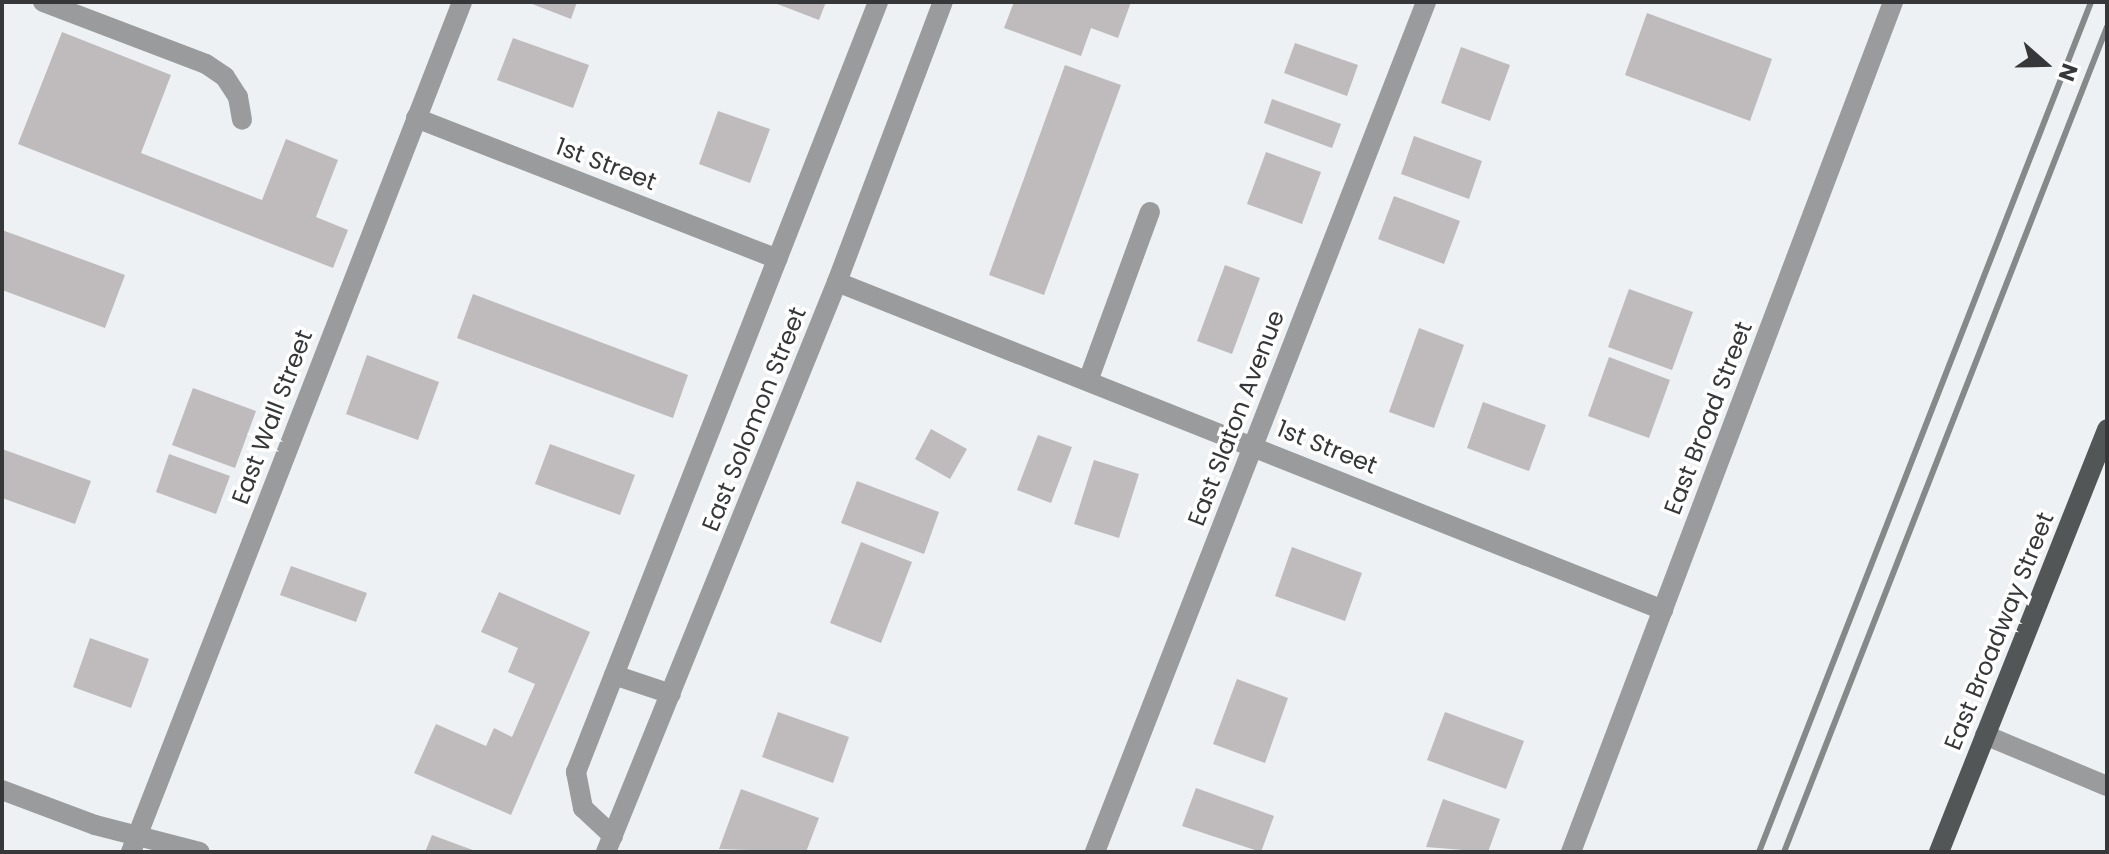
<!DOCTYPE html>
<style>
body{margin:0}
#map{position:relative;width:2109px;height:854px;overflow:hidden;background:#edf1f3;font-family:Poppins,sans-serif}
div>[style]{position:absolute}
.building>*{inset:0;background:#bfbabb}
.minor>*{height:20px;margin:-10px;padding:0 10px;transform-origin:10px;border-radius:10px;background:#999b9c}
.major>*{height:20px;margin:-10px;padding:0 10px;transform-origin:10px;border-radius:10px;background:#535657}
.rail>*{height:6px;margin:-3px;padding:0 3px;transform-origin:3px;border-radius:3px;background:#86898a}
span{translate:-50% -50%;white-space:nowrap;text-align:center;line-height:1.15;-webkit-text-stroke:7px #fff;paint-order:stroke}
.street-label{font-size:24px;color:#353738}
.frame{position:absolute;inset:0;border:4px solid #353738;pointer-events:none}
.north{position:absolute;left:2005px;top:24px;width:80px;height:80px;-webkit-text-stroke:6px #fff;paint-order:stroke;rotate:110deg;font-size:22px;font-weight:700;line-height:32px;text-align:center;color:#353738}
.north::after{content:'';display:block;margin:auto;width:28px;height:36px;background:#353738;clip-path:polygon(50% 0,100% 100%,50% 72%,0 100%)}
</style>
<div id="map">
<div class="building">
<div style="clip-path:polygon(527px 2px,577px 2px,571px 19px)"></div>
<div style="clip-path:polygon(772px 2px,826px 2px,819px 20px)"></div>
<div style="clip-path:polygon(1014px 2px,1131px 2px,1118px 38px,1091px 28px,1081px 56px,1004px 28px)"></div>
<div style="clip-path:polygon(1647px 13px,1772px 59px,1750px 121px,1625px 75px)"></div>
<div style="clip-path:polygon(62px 32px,171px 75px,141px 153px,262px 200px,286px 139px,338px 160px,316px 217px,348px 230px,333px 268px,18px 144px)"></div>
<div style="clip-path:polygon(513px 38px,589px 65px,573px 108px,497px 80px)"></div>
<div style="clip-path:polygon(1295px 43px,1358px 65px,1347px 96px,1284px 73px)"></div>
<div style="clip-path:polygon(1461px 47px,1510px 65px,1490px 121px,1441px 103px)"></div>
<div style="clip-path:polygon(1065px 65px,1121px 85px,1044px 295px,989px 275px)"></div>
<div style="clip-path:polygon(1272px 99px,1341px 124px,1332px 148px,1264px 123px)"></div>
<div style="clip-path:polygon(718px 111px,770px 129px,750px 183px,699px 164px)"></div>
<div style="clip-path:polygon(1414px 136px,1482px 161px,1469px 199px,1401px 174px)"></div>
<div style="clip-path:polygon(1266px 152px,1321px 172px,1302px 224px,1247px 204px)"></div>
<div style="clip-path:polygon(1394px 196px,1460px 221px,1444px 264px,1378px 239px)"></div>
<div style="clip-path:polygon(2px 230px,125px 275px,105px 328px,2px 290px)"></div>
<div style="clip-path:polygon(1225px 265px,1260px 278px,1232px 354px,1197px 341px)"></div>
<div style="clip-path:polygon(1629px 289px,1693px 312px,1672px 370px,1608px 347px)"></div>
<div style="clip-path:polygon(473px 294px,688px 375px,673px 418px,457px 338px)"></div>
<div style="clip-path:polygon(1419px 328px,1464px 345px,1434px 428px,1389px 412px)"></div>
<div style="clip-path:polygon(367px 355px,439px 382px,418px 440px,346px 414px)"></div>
<div style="clip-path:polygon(1609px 357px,1670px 380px,1649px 438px,1588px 416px)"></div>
<div style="clip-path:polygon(193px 388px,256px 411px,235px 468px,172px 445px)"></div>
<div style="clip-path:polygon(1483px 402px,1546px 425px,1529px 471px,1467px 448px)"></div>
<div style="clip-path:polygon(931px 429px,967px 449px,950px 479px,915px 459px)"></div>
<div style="clip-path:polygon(1038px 435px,1072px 447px,1051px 503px,1017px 490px)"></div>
<div style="clip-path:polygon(550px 444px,635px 475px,620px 515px,535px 484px)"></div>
<div style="clip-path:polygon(2px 449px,91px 481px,75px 524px,2px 498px)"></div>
<div style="clip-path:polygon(169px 454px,230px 476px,216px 514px,156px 492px)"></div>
<div style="clip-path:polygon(1094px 460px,1139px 474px,1119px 538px,1074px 524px)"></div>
<div style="clip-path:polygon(857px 481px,939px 512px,924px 554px,841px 523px)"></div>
<div style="clip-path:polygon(861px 542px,912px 562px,881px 643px,830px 623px)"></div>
<div style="clip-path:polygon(1292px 547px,1362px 573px,1345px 621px,1275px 596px)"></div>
<div style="clip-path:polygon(291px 566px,367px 593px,356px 622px,280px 595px)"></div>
<div style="clip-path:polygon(499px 592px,590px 632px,511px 815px,414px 773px,436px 724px,486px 746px,494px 728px,512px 737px,535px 684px,508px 672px,518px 648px,481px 632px)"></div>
<div style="clip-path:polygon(90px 638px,149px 659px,131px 708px,73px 687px)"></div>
<div style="clip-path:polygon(1237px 679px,1288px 698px,1265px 763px,1213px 744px)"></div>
<div style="clip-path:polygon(778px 712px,849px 737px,833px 783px,762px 757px)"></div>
<div style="clip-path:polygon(1445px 712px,1524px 741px,1506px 789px,1427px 760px)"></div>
<div style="clip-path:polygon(1196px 788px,1274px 816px,1261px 852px,1182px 826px)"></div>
<div style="clip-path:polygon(741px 789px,819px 818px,806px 852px,719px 849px)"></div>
<div style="clip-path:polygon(1443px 799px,1500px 819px,1488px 852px,1426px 847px)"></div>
<div style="clip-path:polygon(432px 835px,478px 852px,425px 852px)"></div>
</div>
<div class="minor">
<div style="left:43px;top:2px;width:174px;rotate:20.8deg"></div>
<div style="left:206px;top:64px;width:23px;rotate:34deg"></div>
<div style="left:225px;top:77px;width:24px;rotate:57deg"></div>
<div style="left:238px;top:97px;width:23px;rotate:80deg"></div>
<div style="left:416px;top:118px;width:388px;rotate:21.3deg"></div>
<div style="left:837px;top:282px;width:889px;rotate:21.66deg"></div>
<div style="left:1088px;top:381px;width:180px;rotate:-69.9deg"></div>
<div style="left:614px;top:675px;width:60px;rotate:18.4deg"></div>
<div style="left:1985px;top:735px;width:132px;rotate:22.7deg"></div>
<div style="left:2px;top:790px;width:99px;rotate:20.6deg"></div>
<div style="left:95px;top:825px;width:108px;rotate:14.4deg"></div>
<div style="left:613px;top:836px;width:41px;rotate:-137deg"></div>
<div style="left:583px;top:808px;width:37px;rotate:-101deg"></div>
<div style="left:576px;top:772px;width:827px;rotate:-68.58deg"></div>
<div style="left:131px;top:852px;width:912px;rotate:-68.72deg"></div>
<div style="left:606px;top:852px;width:615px;rotate:-67.94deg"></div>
<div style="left:837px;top:282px;width:299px;rotate:-69.3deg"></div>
<div style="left:1095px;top:852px;width:912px;rotate:-68.72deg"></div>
<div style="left:1571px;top:852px;width:909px;rotate:-69.25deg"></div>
</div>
<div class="major">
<div style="left:1939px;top:852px;width:455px;rotate:-68.3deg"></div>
</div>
<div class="rail">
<div style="left:1759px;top:852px;width:913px;rotate:-68.66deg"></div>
<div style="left:1784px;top:852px;width:886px;rotate:-68.62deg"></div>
</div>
<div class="street-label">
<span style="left:606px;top:164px;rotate:21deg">1st Street</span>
<span style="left:272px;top:417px;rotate:-69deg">East Wall Street</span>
<span style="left:1236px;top:418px;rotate:-69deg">East Slaton Avenue</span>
<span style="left:1708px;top:418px;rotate:-69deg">East Broad Street</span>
<span style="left:754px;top:419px;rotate:-68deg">East Solomon Street</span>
<span style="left:1327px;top:447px;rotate:22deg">1st Street</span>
<span style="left:1999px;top:631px;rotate:-68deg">East Broadway Street</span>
</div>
<div class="frame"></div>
<div class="north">N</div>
</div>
